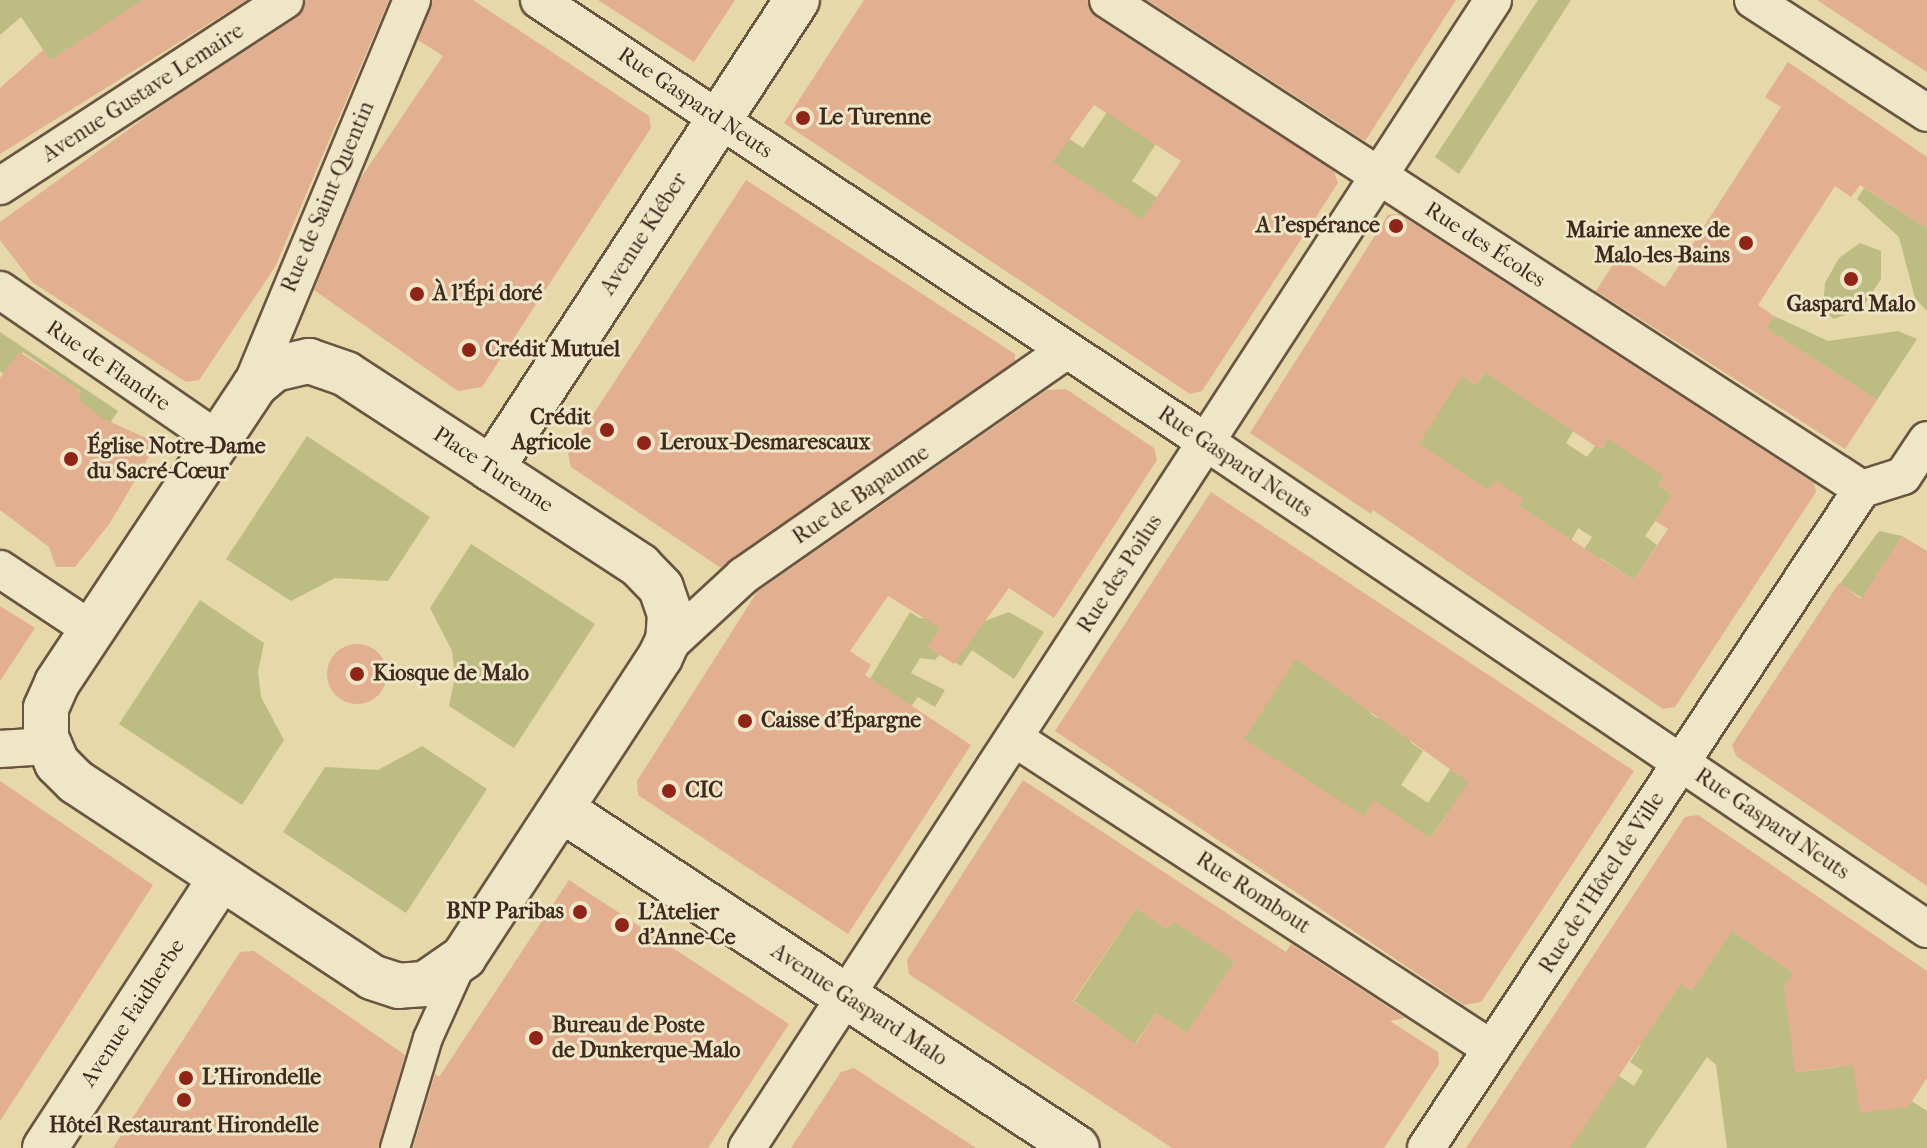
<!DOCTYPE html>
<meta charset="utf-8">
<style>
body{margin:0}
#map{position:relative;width:1927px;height:1148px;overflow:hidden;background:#e6d8a9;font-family:"IM FELL French Canon",serif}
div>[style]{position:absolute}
.green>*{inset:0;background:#bdbc82}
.building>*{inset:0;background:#e2af90}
.round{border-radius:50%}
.roads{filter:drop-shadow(2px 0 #6a5542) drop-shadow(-2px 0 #6a5542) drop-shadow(0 2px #6a5542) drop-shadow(0 -2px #6a5542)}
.pedestrian>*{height:28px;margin:-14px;padding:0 14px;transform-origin:14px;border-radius:14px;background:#efe6c7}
.minor>*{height:36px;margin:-18px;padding:0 18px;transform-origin:18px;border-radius:18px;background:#efe6c7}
.tertiary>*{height:44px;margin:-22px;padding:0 22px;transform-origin:22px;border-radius:22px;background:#efe6c7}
.dots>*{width:22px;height:22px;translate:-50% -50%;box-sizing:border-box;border:4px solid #efe6c7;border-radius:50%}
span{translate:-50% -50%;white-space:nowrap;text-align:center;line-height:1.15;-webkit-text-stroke:6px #efe6c7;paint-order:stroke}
.street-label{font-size:22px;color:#40291f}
.poi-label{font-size:22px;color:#40291f;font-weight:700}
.left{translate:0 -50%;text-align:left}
.right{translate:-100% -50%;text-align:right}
</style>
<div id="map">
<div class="green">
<div style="clip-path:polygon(0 0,145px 0,50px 60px,21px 17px,0 35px)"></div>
<div style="clip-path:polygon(1538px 0,1571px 0,1459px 174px,1435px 157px)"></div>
<div style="clip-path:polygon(890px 88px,1055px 129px,1083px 148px,1120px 93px,1156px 144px,1132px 181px,1178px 211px,1120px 252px)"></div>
<div style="clip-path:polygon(1864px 188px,1927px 228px,1927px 311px,1915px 298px,1899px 237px,1857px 199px)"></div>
<div style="clip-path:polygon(1860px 243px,1881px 251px,1881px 279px,1861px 310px,1833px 319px,1823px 308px,1825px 283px,1839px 258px)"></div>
<div style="clip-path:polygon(1774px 316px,1828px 341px,1898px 331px,1917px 339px,1877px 400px,1766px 328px)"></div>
<div style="clip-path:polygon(0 332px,118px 411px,108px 426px,75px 404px,81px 392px,23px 352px,7px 376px,0 371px)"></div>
<div style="clip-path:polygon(1504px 342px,1581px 419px,1566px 443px,1587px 457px,1596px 445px,1602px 448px,1621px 418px,1671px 466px,1658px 485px,1673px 495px,1645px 536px,1657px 545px,1634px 580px,1601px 558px,1579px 591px,1564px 581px,1592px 537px,1578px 528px,1571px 541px,1519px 506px,1523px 499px,1496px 481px,1488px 492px,1418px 479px,1372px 363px,1462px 376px,1476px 385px)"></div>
<div style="clip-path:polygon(307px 436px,430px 517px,388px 581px,335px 578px,291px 601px,226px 559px)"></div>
<div style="clip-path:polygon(1879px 531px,1902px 536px,1870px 586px,1870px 603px,1840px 584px)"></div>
<div style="clip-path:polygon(471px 544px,595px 624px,514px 748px,449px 706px,455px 677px,452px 651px,430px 608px)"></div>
<div style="clip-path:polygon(200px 600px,264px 643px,258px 671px,261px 697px,284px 740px,242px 805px,119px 724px)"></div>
<div style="clip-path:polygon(910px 612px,919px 618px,985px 621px,1009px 612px,1044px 632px,1014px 679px,972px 650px,961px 666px,941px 653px,935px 660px,920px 658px,911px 673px,945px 690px,935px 707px,918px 697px,905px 715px,859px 697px)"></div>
<div style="clip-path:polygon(1221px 636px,1393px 678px,1370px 713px,1377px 718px,1429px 713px,1410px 742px,1423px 751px,1401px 785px,1428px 803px,1453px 765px,1508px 751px,1446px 815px,1396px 890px,1374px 801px,1351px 835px,1164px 804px,1117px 773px,1172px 690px)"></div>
<div style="clip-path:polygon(422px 746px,487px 789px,406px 913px,283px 832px,325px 767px,378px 770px)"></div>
<div style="clip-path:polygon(1136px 908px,1167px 929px,1173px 921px,1236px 959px,1187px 1033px,1156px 1013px,1135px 1044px,1074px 1001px)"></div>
<div style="clip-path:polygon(1715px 919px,1793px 973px,1796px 1072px,1839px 1067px,1837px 1052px,1927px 1111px,1927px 1148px,1727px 1148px,1716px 1065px,1707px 1057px,1645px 1148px,1559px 1148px,1618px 1075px,1634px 1086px,1643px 1071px,1630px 1062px,1640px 1046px,1631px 1039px,1680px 983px,1692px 991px)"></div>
</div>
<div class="building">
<div style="clip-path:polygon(143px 0,247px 0,0 154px,0 88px,43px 50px,50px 60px)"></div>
<div style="clip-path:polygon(306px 0,389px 0,275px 267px,199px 380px,186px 382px,32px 282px,0 240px,0 222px,161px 106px,296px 18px)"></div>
<div style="clip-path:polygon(433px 0,473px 0,649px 116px,651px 128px,482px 387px,458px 391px,314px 290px,360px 179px,443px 56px,418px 40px)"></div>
<div style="clip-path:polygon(598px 0,735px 0,694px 62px)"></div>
<div style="clip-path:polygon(evenodd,864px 0,1087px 0,1097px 18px,1334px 171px,1338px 183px,1202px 391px,1190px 394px,784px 123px,864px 0,1094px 105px,1181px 161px,1142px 219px,1053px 162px,1094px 105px)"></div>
<div style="clip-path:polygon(1147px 0,1456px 0,1365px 141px)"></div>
<div style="clip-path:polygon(1817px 0,1927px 0,1927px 72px,1902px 56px)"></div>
<div style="clip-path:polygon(1788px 62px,1927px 157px,1927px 228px,1860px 185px,1851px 197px,1835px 186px,1758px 305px,1774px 316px,1766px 328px,1877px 400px,1845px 449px,1596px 291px,1618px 257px,1665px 287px,1781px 107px,1765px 97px)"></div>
<div style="clip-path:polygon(746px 180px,1015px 354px,1015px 361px,721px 568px,571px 467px,568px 453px)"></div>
<div style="clip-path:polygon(evenodd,1399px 214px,1814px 483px,1816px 492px,1675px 707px,1663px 709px,1373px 510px,1371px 514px,1250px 433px,1388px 215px,1399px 214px,1484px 372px,1595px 446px,1601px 449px,1608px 439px,1664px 476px,1658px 485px,1672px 494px,1655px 521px,1668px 529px,1634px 580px,1519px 506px,1524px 499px,1496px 481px,1489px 490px,1419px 444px,1462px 376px,1476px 385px,1484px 372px)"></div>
<div style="clip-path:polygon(19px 352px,70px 384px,81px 393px,78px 399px,102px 418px,157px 443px,110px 523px,75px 567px,56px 567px,49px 547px,0 510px,0 378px)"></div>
<div style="clip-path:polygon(1066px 389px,1154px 448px,1157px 460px,1054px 618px,1009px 588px,954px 664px,927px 647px,940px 628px,888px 596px,850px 651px,871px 665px,865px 675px,971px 745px,848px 934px,638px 795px,637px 781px,757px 592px,1047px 390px)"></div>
<div style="clip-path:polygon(evenodd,1211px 492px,1634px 771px,1481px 1002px,1464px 1005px,1055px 731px,1211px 492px,1296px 659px,1468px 782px,1431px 838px,1374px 800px,1364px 816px,1244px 739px,1296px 659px)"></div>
<div style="clip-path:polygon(1902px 536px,1927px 551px,1927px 886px,1736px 756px,1732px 745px,1839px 583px,1861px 599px)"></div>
<div style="clip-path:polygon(0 606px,35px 628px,0 681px)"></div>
<div class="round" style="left:327px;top:644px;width:60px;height:60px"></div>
<div style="clip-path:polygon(evenodd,1023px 780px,1286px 952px,1291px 944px,1405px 1018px,1390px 1021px,1438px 1052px,1439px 1064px,1384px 1148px,1172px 1148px,909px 974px,907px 960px,1023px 780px,1136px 908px,1167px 929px,1173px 921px,1234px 961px,1187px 1033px,1156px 1013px,1136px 1044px,1073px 1001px,1136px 908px)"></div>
<div style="clip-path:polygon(0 781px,153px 885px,0 1121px)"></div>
<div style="clip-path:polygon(1698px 815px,1927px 971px,1927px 1078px,1908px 1107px,1860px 1113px,1853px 1065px,1795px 1072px,1784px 987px,1793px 973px,1732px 931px,1692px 991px,1681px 984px,1570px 1148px,1466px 1148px,1685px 817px)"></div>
<div style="clip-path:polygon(569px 880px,789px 1024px,708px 1148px,413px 1148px,435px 1074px,439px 1077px)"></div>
<div style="clip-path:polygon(254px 951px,405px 1055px,378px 1148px,113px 1148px,240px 952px)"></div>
<div style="clip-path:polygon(854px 1068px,881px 1086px,976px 1148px,791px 1148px,841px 1072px)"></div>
</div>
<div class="roads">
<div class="pedestrian">
<div style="left:395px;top:1148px;width:115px;rotate:-73.3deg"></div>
<div style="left:428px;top:1038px;width:80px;rotate:-65.7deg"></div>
</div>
<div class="minor">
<div style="left:539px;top:0;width:800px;rotate:33.53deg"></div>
<div style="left:1206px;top:442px;width:870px;rotate:34.04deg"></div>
<div style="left:1108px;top:0;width:899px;rotate:32.97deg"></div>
<div style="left:1753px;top:0;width:207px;rotate:33deg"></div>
<div style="left:0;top:186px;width:340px;rotate:-33.1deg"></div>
<div style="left:0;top:290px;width:265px;rotate:34.5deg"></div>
<div style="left:248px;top:394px;width:427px;rotate:-67.4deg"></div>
<div style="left:0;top:569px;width:110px;rotate:33.5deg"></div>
<div style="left:664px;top:649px;width:108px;rotate:-42.7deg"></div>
<div style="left:743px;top:576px;width:394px;rotate:-34.9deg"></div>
<div style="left:1014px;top:738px;width:570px;rotate:33.05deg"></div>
<div style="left:0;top:749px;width:48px;rotate:-3.6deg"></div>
<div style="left:747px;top:1148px;width:1369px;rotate:-56.98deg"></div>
<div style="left:1426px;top:1148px;width:790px;rotate:-56.51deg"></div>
<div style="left:1862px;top:489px;width:43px;rotate:-17.6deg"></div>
<div style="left:1903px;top:476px;width:43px;rotate:-56.3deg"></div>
</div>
<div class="tertiary">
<div style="left:309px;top:361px;width:39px;rotate:19deg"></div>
<div style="left:346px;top:374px;width:351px;rotate:33.1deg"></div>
<div style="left:640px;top:566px;width:30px;rotate:46deg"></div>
<div style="left:661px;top:588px;width:28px;rotate:71deg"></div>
<div style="left:670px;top:614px;width:26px;rotate:94deg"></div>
<div style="left:668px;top:640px;width:19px;rotate:115deg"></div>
<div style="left:660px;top:657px;width:358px;rotate:123.2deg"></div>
<div style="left:464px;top:957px;width:47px;rotate:145.3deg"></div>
<div style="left:425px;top:984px;width:26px;rotate:176deg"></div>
<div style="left:399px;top:986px;width:28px;rotate:-162deg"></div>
<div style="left:372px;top:977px;width:354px;rotate:-146.6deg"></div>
<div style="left:76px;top:782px;width:27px;rotate:-135deg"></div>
<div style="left:57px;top:763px;width:28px;rotate:-113deg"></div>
<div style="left:46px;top:737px;width:29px;rotate:-90deg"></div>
<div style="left:46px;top:708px;width:27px;rotate:-66deg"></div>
<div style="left:57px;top:683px;width:358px;rotate:-56.4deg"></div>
<div style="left:255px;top:385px;width:25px;rotate:-40deg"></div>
<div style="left:274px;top:369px;width:36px;rotate:-13deg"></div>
<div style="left:491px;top:469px;width:560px;rotate:-56.88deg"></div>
<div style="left:561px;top:809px;width:617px;rotate:33.3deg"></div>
<div style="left:45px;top:1148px;width:322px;rotate:-56.9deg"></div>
</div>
</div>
<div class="dots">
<div style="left:803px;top:118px;background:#8f2418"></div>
<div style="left:1396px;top:226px;background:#8f2418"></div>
<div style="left:1746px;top:243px;background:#8f2418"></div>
<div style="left:1851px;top:279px;background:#8f2418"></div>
<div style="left:417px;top:294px;background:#8f2418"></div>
<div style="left:469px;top:350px;background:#8f2418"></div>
<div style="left:607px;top:430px;background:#8f2418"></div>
<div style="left:644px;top:443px;background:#8f2418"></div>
<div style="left:71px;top:459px;background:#8f2418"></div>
<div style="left:357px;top:674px;background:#8f2418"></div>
<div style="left:745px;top:721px;background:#8f2418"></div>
<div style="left:669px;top:791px;background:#8f2418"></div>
<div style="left:580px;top:912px;background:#8f2418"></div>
<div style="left:622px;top:925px;background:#8f2418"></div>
<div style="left:536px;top:1038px;background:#8f2418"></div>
<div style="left:186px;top:1078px;background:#8f2418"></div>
<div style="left:184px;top:1100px;background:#8f2418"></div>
</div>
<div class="street-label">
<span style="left:143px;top:93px;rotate:-33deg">Avenue Gustave Lemaire</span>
<span style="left:695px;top:103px;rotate:34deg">Rue Gaspard Neuts</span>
<span style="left:328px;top:197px;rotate:-67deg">Rue de Saint-Quentin</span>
<span style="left:644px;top:234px;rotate:-57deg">Avenue Kléber</span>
<span style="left:1485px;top:245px;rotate:33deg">Rue des Écoles</span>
<span style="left:108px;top:366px;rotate:34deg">Rue de Flandre</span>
<span style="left:1235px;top:462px;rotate:34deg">Rue Gaspard Neuts</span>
<span style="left:493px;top:470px;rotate:33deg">Place Turenne</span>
<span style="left:861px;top:495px;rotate:-34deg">Rue de Bapaume</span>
<span style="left:1120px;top:574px;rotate:-57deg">Rue des Poilus</span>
<span style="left:1772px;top:824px;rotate:34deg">Rue Gaspard Neuts</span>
<span style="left:1602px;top:883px;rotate:-57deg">Rue de l'Hôtel de Ville</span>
<span style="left:1253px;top:893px;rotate:33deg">Rue Rombout</span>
<span style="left:859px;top:1005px;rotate:33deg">Avenue Gaspard Malo</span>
<span style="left:133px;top:1013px;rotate:-57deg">Avenue Faidherbe</span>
</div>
<div class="poi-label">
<span class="left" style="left:819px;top:118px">Le Turenne</span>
<span class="right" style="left:1380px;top:226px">A l'espérance</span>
<span class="right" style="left:1730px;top:243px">Mairie annexe de<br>Malo-les-Bains</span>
<span class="left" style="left:433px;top:294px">À l'Épi doré</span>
<span style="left:1851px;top:305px">Gaspard Malo</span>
<span class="left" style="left:485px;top:350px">Crédit Mutuel</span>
<span class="right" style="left:591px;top:430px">Crédit<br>Agricole</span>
<span class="left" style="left:660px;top:443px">Leroux-Desmarescaux</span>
<span class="left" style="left:87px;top:459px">Église Notre-Dame<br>du Sacré-Cœur</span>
<span class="left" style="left:373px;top:674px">Kiosque de Malo</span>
<span class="left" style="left:761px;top:721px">Caisse d'Épargne</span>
<span class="left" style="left:685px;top:791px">CIC</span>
<span class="right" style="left:564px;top:912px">BNP Paribas</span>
<span class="left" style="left:638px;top:925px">L'Atelier<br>d'Anne-Ce</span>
<span class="left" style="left:552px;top:1038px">Bureau de Poste<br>de Dunkerque-Malo</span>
<span class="left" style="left:202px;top:1078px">L'Hirondelle</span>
<span style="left:184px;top:1126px">Hôtel Restaurant Hirondelle</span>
</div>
</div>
